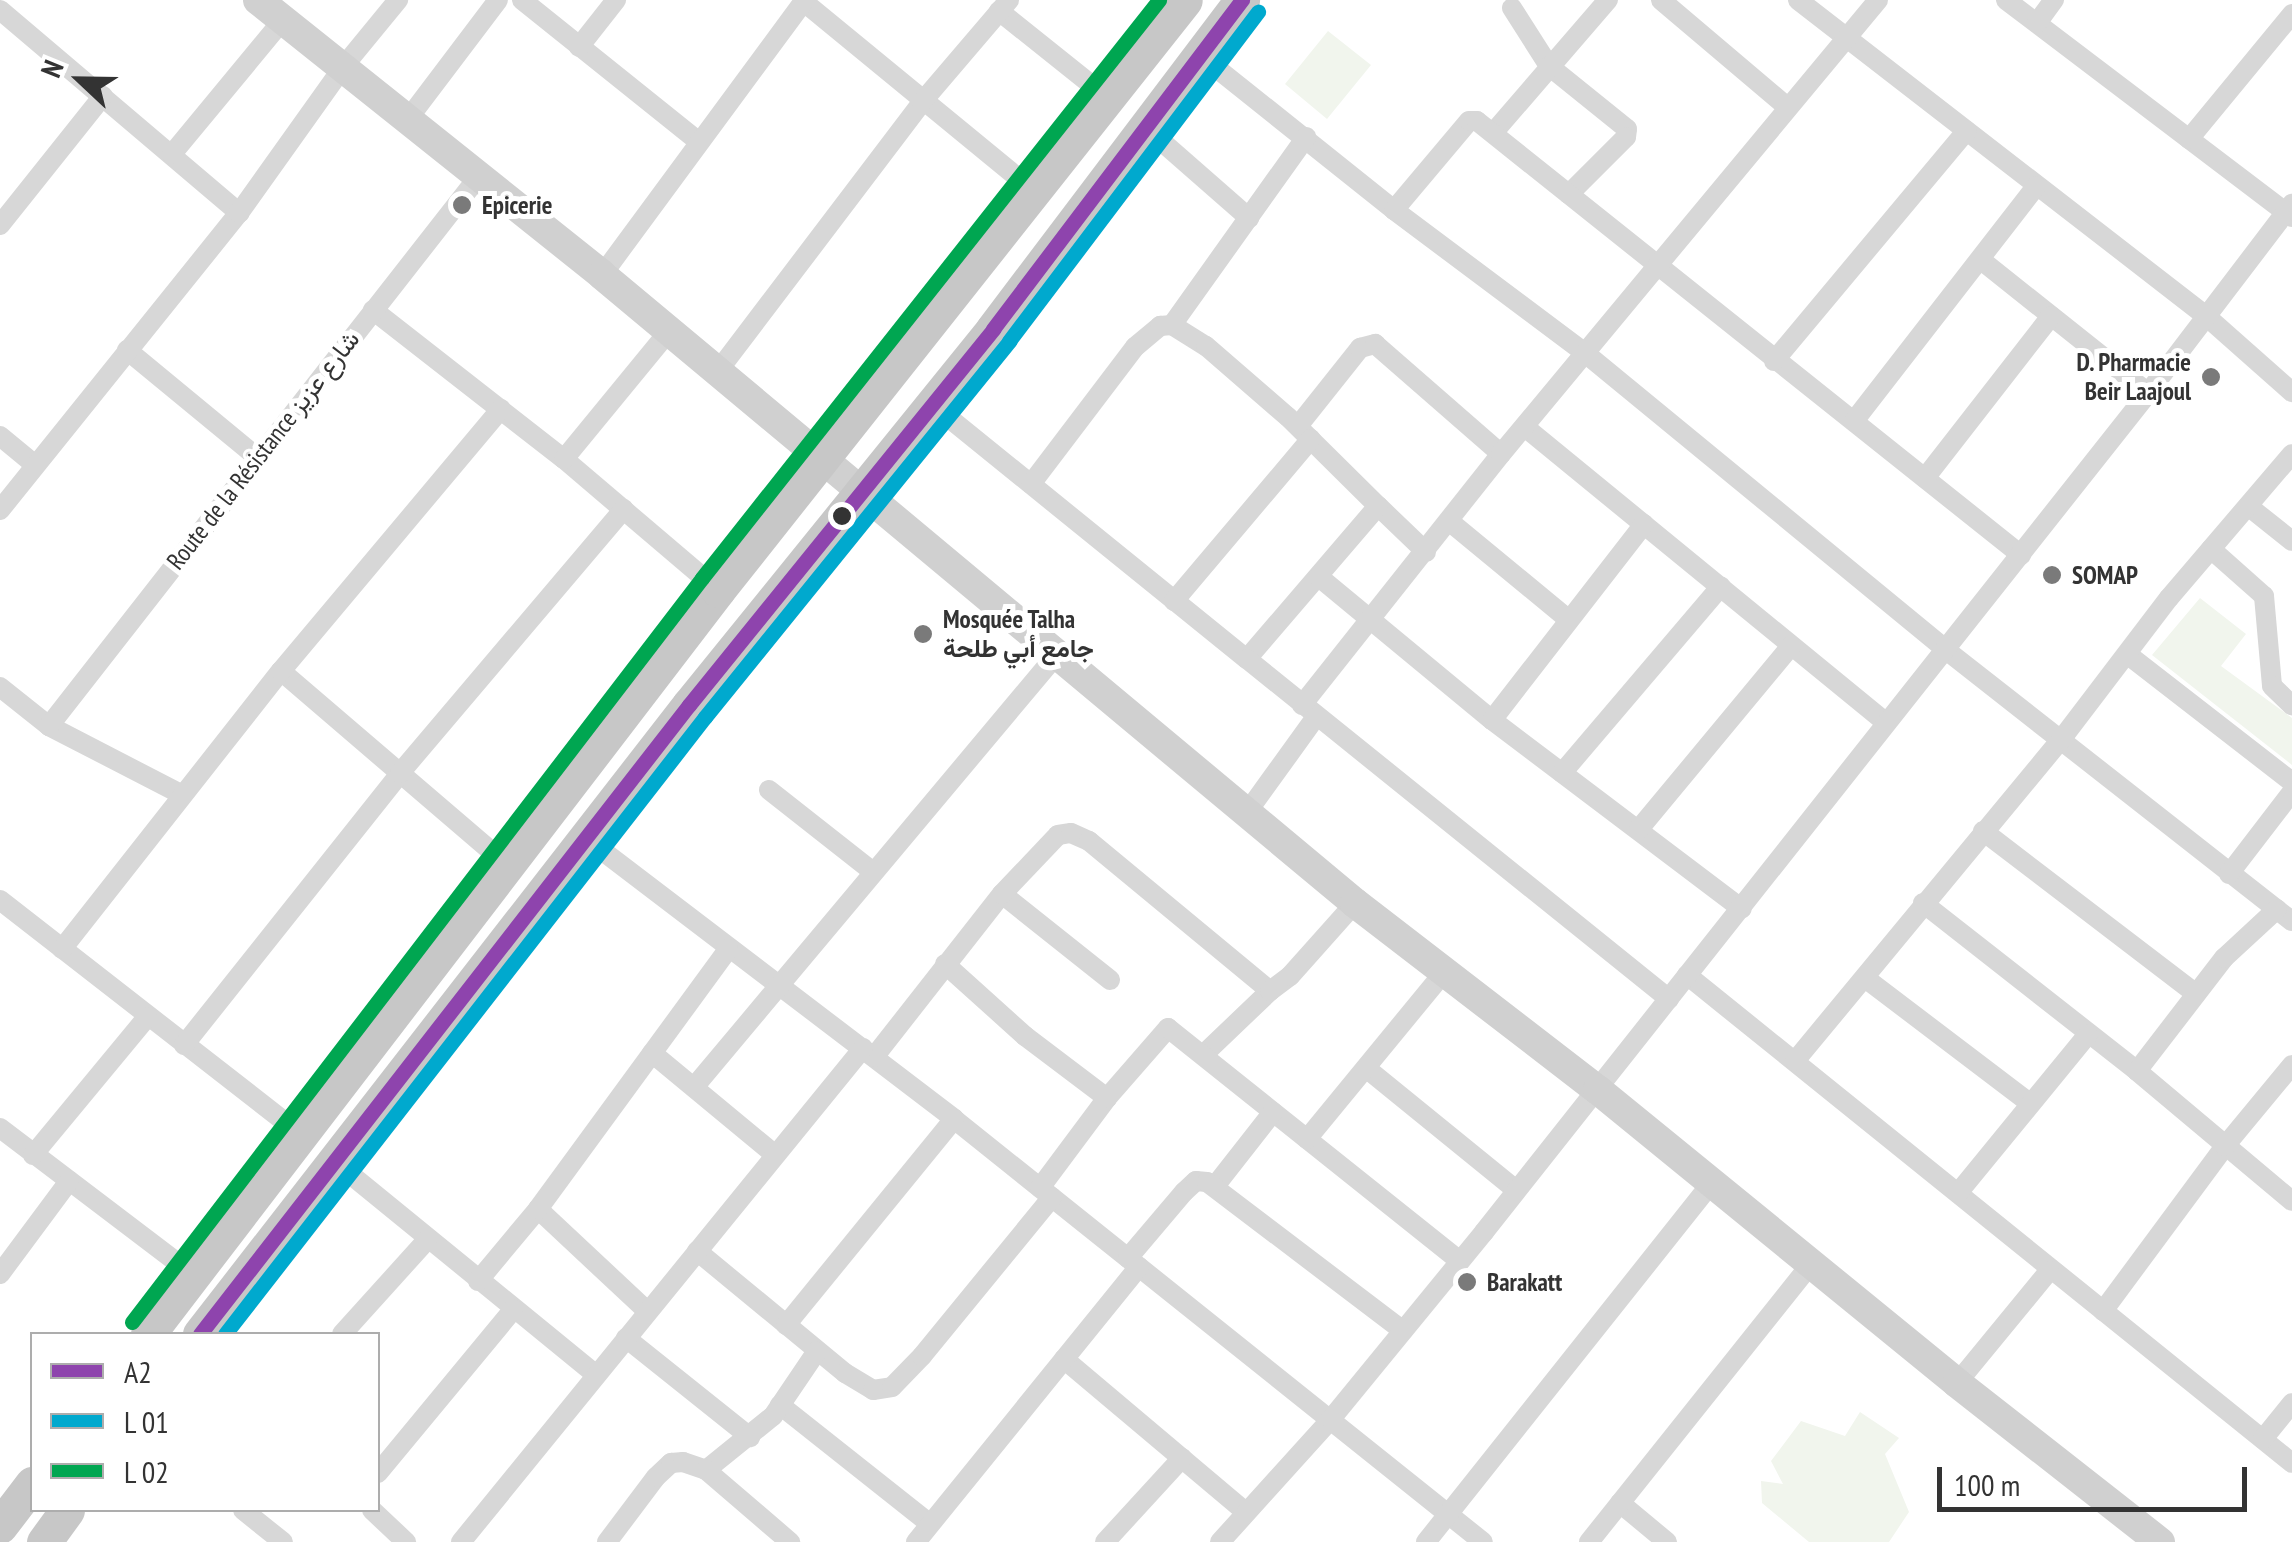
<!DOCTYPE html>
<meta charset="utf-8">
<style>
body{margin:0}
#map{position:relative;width:2292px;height:1542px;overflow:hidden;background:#fff;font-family:"PT Sans Narrow",Vazirmatn,sans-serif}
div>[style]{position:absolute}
.green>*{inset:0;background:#f1f5ed}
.minor>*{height:20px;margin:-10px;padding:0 10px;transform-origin:10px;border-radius:10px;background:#d7d7d7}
.secondary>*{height:30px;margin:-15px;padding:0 15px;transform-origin:15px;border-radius:15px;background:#d0d0d0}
.trunk>*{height:35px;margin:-17.5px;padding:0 17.5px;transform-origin:17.5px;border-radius:17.5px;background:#c7c7c7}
.bus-1>*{height:15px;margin:-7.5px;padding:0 7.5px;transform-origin:7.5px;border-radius:7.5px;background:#8e44ad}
.bus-2>*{height:15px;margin:-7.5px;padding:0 7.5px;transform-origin:7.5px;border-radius:7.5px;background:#00a9ce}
.bus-3>*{height:15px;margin:-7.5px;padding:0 7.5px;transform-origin:7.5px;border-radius:7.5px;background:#00a651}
.dots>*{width:28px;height:28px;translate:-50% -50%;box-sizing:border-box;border:5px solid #fff;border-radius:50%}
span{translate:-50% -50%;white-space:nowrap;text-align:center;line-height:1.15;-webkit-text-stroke:10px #fff;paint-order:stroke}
.poi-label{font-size:25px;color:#333;font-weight:700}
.left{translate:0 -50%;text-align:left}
.right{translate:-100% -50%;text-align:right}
.street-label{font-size:25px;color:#333}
.legend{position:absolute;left:30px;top:1332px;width:350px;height:180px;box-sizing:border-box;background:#fff;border:2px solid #adadad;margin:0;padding:12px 18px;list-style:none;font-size:30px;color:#333}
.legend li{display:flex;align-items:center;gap:20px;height:50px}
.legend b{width:50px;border:2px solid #adadad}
.north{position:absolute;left:30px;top:30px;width:100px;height:100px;-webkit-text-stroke:8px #fff;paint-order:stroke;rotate:292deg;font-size:28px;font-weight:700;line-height:40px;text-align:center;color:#333}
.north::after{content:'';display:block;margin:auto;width:35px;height:45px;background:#333;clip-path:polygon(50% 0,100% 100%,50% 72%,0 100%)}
.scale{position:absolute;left:1937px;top:1467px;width:310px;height:45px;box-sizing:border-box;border:5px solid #333;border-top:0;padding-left:12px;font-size:30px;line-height:35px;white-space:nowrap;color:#333;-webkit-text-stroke:8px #fff;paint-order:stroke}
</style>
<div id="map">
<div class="green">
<div style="clip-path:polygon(1328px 31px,1371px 65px,1327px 119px,1285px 84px)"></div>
<div style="clip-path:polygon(2200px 598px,2246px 634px,2221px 666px,2292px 718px,2292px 765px,2152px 655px)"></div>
<div style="clip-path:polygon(1860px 1412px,1899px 1438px,1885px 1454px,1909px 1512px,1889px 1542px,1809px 1542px,1762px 1503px,1761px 1481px,1783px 1484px,1771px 1461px,1801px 1421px,1845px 1436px)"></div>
</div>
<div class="minor">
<div style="left:522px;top:0;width:227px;rotate:38.7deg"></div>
<div style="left:1661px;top:0;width:165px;rotate:40.3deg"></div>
<div style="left:1798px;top:0;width:516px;rotate:37.76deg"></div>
<div style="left:2206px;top:316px;width:115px;rotate:41.5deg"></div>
<div style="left:2006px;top:0;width:359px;rotate:37.2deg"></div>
<div style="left:804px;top:2px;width:299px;rotate:39.4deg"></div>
<div style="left:1512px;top:8px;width:69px;rotate:57.5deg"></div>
<div style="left:1549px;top:66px;width:100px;rotate:38.9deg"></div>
<div style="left:1627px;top:129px;width:8px;rotate:97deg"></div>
<div style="left:1626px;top:137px;width:81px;rotate:135deg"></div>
<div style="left:0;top:10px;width:314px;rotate:40.3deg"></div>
<div style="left:999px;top:11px;width:139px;rotate:38.6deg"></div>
<div style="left:2037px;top:23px;width:29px;rotate:-54deg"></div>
<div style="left:579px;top:47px;width:60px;rotate:-51.8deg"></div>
<div style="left:1200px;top:55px;width:248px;rotate:38.6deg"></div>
<div style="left:1394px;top:210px;width:239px;rotate:36.8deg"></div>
<div style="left:1585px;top:353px;width:467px;rotate:39.4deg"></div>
<div style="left:1946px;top:650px;width:439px;rotate:38.1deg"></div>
<div style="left:408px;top:119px;width:149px;rotate:-52.9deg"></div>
<div style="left:1144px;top:126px;width:140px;rotate:41.2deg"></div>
<div style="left:1493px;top:133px;width:176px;rotate:-49.2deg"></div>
<div style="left:2189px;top:139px;width:162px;rotate:-50.5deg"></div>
<div style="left:172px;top:154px;width:174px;rotate:-50.4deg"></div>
<div style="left:1394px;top:210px;width:116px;rotate:-49.9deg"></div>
<div style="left:1469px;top:121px;width:8px"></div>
<div style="left:1477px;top:121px;width:696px;rotate:38.58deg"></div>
<div style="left:0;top:225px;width:165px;rotate:-51.4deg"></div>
<div style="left:1981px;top:260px;width:213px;rotate:38.5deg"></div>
<div style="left:602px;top:275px;width:342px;rotate:-53.6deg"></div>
<div style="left:373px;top:310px;width:242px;rotate:38deg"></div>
<div style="left:564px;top:459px;width:202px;rotate:40.4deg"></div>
<div style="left:1172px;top:325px;width:231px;rotate:-54.5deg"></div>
<div style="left:127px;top:350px;width:170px;rotate:39.5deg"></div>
<div style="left:1774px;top:361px;width:300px;rotate:-50.1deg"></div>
<div style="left:718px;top:371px;width:338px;rotate:-52.8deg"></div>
<div style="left:922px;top:102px;width:134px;rotate:-49.5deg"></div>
<div style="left:933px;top:405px;width:404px;rotate:39deg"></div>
<div style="left:1854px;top:421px;width:297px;rotate:-52.2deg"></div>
<div style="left:1298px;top:426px;width:100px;rotate:-51.5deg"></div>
<div style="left:1360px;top:348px;width:16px;rotate:-15deg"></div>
<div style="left:1375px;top:344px;width:167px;rotate:41.1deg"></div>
<div style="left:1526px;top:428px;width:465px;rotate:39.3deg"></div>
<div style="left:0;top:436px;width:44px;rotate:39.5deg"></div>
<div style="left:564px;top:459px;width:167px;rotate:-50.6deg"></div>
<div style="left:1925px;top:478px;width:205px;rotate:-52.1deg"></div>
<div style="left:1031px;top:484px;width:172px;rotate:-52.8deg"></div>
<div style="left:1135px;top:347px;width:33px;rotate:-40deg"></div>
<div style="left:1160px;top:326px;width:12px;rotate:-5deg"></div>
<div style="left:1172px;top:325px;width:40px;rotate:32deg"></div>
<div style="left:1206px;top:346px;width:108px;rotate:40.9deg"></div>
<div style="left:1288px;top:417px;width:127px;rotate:44.7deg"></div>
<div style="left:2248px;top:506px;width:56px;rotate:38.5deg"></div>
<div style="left:0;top:510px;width:381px;rotate:-51.2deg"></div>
<div style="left:239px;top:213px;width:179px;rotate:-54.5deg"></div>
<div style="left:343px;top:67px;width:87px;rotate:-50.6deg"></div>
<div style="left:1449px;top:521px;width:154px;rotate:39.5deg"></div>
<div style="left:2211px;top:549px;width:71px;rotate:41.6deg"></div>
<div style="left:2264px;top:596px;width:90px;rotate:84.9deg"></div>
<div style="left:2272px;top:686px;width:28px;rotate:44deg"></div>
<div style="left:1426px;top:552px;width:66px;rotate:-136.2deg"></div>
<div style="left:1378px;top:506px;width:201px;rotate:130.6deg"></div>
<div style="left:1247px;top:659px;width:542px;rotate:38.86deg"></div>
<div style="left:1319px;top:577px;width:224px;rotate:39.6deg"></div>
<div style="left:1492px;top:720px;width:313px;rotate:37.1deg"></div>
<div style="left:1174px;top:601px;width:212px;rotate:-49.8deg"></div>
<div style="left:2127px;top:654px;width:209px;rotate:37.8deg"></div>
<div style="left:281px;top:671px;width:301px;rotate:40.6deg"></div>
<div style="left:0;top:687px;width:63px;rotate:38.5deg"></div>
<div style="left:49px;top:726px;width:148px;rotate:27.3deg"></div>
<div style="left:1302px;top:705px;width:320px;rotate:-51.6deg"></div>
<div style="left:1501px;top:454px;width:590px;rotate:-50.29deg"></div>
<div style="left:1492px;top:720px;width:248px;rotate:-52.2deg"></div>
<div style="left:49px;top:726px;width:698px;rotate:-51.98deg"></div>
<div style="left:1562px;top:773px;width:245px;rotate:-49.6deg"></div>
<div style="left:769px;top:790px;width:131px;rotate:38.2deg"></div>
<div style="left:1248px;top:811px;width:115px;rotate:-54.2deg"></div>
<div style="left:1639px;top:829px;width:238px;rotate:-50.3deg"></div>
<div style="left:1983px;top:831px;width:268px;rotate:37.4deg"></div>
<div style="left:587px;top:839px;width:462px;rotate:37.3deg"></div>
<div style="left:954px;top:1119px;width:677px;rotate:38.65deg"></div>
<div style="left:2229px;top:874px;width:103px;rotate:-52.5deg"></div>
<div style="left:1002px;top:894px;width:138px;rotate:38.5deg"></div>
<div style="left:0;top:900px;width:383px;rotate:37.9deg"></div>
<div style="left:1923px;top:903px;width:272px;rotate:38.1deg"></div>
<div style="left:2137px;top:1071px;width:202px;rotate:40deg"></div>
<div style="left:62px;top:949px;width:354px;rotate:-51.8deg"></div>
<div style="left:281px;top:671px;width:342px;rotate:-50deg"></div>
<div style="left:945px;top:964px;width:108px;rotate:42deg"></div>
<div style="left:1025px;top:1036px;width:103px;rotate:37.1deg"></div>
<div style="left:1107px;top:1098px;width:112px;rotate:126.7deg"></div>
<div style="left:1687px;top:975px;width:777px;rotate:38.89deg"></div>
<div style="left:1865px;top:978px;width:208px;rotate:37.2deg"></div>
<div style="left:184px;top:1045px;width:347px;rotate:-51.5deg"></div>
<div style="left:400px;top:773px;width:346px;rotate:-49.7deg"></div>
<div style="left:652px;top:1053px;width:158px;rotate:39.6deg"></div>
<div style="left:1203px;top:1055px;width:93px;rotate:-43.7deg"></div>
<div style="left:874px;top:1057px;width:207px;rotate:-51.9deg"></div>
<div style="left:1002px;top:894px;width:81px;rotate:-46.5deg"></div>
<div style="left:1058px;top:835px;width:13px;rotate:-9deg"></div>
<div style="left:1071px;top:833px;width:20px;rotate:24deg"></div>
<div style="left:1089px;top:841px;width:235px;rotate:39.6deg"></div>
<div style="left:1270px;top:991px;width:25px;rotate:-37deg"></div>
<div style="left:1290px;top:976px;width:98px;rotate:-48.3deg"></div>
<div style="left:1795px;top:1061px;width:415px;rotate:-50.4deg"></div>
<div style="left:2060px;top:741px;width:180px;rotate:-52.7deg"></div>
<div style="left:2169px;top:598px;width:189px;rotate:-49.5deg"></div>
<div style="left:1366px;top:1068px;width:193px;rotate:39.1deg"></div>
<div style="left:2137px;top:1071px;width:143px;rotate:-52.4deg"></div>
<div style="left:2224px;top:958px;width:72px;rotate:-42.8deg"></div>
<div style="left:695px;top:1086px;width:565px;rotate:-50.03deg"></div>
<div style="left:1107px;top:1098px;width:93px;rotate:-48.9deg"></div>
<div style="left:1168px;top:1028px;width:372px;rotate:38.6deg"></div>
<div style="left:0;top:1128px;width:243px;rotate:37.2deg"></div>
<div style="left:1307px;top:1139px;width:217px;rotate:-50.6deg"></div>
<div style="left:33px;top:1155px;width:179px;rotate:-50.4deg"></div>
<div style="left:334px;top:1161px;width:338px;rotate:39.2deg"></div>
<div style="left:1215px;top:1186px;width:94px;rotate:-51.9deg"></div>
<div style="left:1958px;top:1193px;width:205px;rotate:-50.7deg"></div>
<div style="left:538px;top:1209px;width:149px;rotate:43.1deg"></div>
<div style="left:697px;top:1251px;width:192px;rotate:39.5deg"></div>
<div style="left:845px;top:1373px;width:33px;rotate:31deg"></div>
<div style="left:873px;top:1390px;width:19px;rotate:-9deg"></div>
<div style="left:892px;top:1387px;width:43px;rotate:-45.9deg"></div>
<div style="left:922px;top:1356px;width:205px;rotate:-50.7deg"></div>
<div style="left:1128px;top:1258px;width:87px;rotate:-49.7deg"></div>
<div style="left:1184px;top:1192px;width:16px;rotate:-43deg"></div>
<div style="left:1196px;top:1181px;width:11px;rotate:5deg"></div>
<div style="left:1207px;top:1182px;width:246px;rotate:37.2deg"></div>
<div style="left:0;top:1274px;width:116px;rotate:-53.4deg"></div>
<div style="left:478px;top:1281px;width:94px;rotate:-50.2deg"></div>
<div style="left:538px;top:1209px;width:322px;rotate:-53.8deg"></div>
<div style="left:2103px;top:1311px;width:205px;rotate:-53.5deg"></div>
<div style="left:2225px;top:1146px;width:105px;rotate:-50.4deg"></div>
<div style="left:786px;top:1325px;width:266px;rotate:-50.8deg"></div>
<div style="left:342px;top:1334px;width:127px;rotate:-47.9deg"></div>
<div style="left:626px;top:1338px;width:159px;rotate:38.6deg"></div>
<div style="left:1064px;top:1359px;width:238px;rotate:40.1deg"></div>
<div style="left:1957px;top:1383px;width:145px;rotate:-50.6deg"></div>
<div style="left:780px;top:1405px;width:191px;rotate:38.4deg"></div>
<div style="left:2263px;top:1439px;width:46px;rotate:-51.1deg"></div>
<div style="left:706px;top:1470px;width:86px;rotate:-38.9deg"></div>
<div style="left:773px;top:1416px;width:78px;rotate:-55.9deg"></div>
<div style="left:378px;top:1473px;width:212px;rotate:-50.4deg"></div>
<div style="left:1620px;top:1503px;width:61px;rotate:39.7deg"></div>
<div style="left:243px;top:1510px;width:51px;rotate:38.7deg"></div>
<div style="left:372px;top:1510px;width:47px;rotate:43.3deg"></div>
<div style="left:461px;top:1542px;width:637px;rotate:-50.86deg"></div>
<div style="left:607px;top:1542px;width:81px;rotate:-53deg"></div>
<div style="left:656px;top:1477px;width:21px;rotate:-43deg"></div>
<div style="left:671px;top:1463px;width:12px;rotate:-5deg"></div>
<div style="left:683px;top:1462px;width:24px;rotate:19deg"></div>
<div style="left:706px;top:1470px;width:111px;rotate:40.6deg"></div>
<div style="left:916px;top:1542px;width:354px;rotate:-51deg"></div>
<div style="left:1105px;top:1542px;width:114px;rotate:-47.5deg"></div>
<div style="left:1220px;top:1542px;width:166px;rotate:-47.9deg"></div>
<div style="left:1331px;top:1419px;width:242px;rotate:-50.7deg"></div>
<div style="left:1484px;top:1232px;width:1070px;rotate:-51.64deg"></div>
<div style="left:2148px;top:393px;width:238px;rotate:-52.7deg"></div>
<div style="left:1426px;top:1542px;width:458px;rotate:-51.5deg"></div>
<div style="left:1589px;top:1542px;width:356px;rotate:-51.4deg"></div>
</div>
<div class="secondary">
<div style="left:258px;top:0;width:440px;rotate:38.6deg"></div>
<div style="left:602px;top:275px;width:981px;rotate:39.83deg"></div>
<div style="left:1355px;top:903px;width:307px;rotate:37.6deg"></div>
<div style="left:1598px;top:1090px;width:463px;rotate:39.2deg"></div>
<div style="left:1957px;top:1383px;width:258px;rotate:38.1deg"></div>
</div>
<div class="trunk">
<div style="left:148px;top:1334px;width:937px;rotate:-52.54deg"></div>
<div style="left:718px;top:590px;width:752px;rotate:-51.64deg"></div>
<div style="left:200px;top:1334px;width:797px;rotate:-52.14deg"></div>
<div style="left:689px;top:705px;width:484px;rotate:-51deg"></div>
<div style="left:993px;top:329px;width:413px;rotate:-52.9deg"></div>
<div style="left:0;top:1526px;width:53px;rotate:-52.7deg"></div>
<div style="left:44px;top:1542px;width:39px;rotate:-54deg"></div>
</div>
<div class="bus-1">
<div style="left:200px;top:1334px;width:797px;rotate:-52.14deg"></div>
<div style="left:689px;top:705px;width:484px;rotate:-51deg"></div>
<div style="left:993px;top:329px;width:413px;rotate:-52.9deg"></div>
</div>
<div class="bus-2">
<div style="left:225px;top:1334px;width:782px;rotate:-52.12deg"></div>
<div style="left:705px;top:717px;width:484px;rotate:-51deg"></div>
<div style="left:1009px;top:341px;width:413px;rotate:-52.9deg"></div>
</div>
<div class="bus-3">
<div style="left:132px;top:1322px;width:937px;rotate:-52.54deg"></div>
<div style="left:702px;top:578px;width:737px;rotate:-51.67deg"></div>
</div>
<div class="dots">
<div style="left:462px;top:205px;background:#7a7a7a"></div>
<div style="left:2211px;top:377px;background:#7a7a7a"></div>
<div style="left:842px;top:516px;background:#333"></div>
<div style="left:2052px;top:575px;background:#7a7a7a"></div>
<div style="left:923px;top:634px;background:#7a7a7a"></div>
<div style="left:1467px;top:1282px;background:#7a7a7a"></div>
</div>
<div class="poi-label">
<span class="left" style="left:482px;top:205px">Epicerie</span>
<span class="right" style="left:2191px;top:377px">D. Pharmacie<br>Beir Laajoul</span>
<span class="left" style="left:2072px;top:575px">SOMAP</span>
<span class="left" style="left:943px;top:634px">Mosquée Talha<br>جامع أبي طلحة</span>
<span class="left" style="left:1487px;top:1282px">Barakatt</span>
</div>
<div class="street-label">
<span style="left:263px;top:450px;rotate:-52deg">Route de la Résistance شارع عزيز</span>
</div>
<ul class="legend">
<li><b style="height:12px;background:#8e44ad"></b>A2</li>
<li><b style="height:12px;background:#00a9ce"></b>L 01</li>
<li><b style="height:12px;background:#00a651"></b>L 02</li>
</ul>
<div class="north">N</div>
<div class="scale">100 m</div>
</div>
